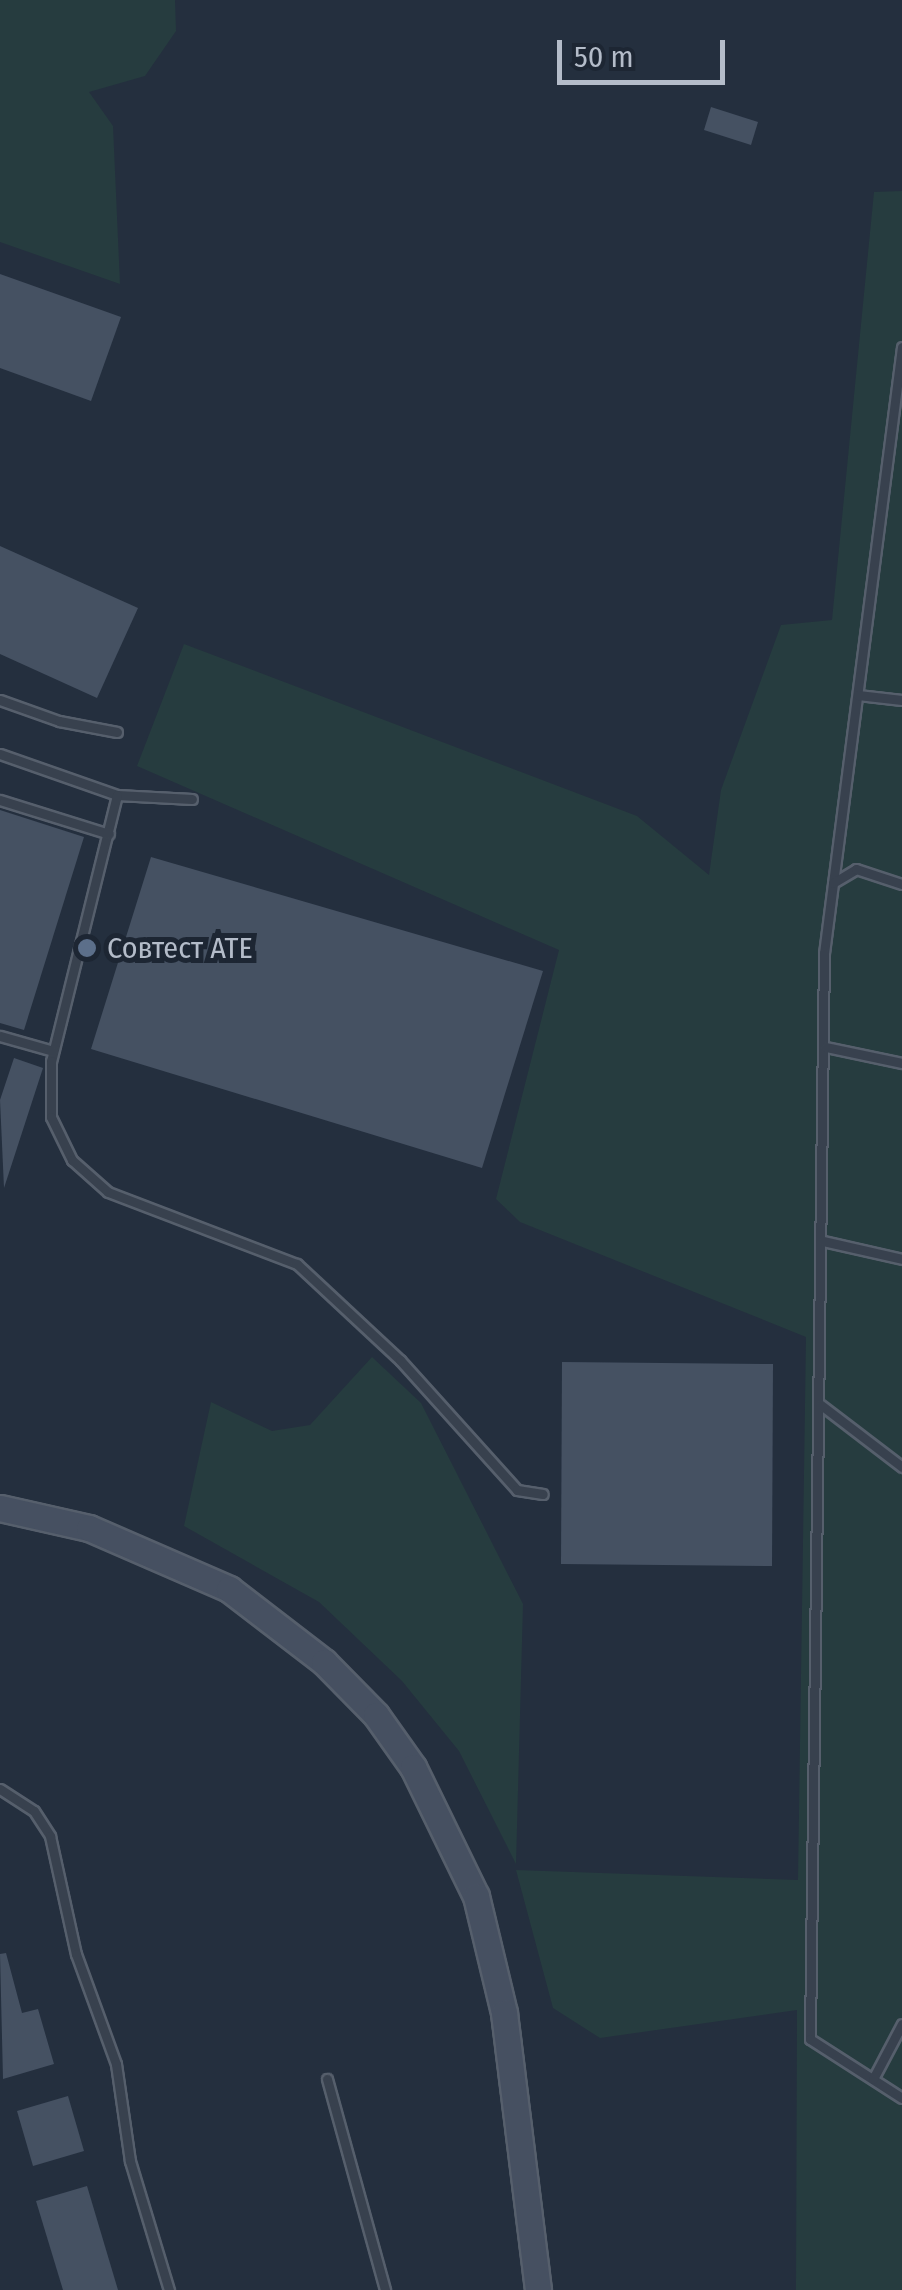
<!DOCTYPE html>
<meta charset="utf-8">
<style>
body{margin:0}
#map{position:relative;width:902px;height:2290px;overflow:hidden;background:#242f3e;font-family:"Fira Sans Condensed",sans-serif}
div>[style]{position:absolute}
.green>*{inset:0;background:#263c3f}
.building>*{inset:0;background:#455162}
.roads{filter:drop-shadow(2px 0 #565f6c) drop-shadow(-2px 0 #565f6c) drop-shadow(0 2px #565f6c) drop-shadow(0 -2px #565f6c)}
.service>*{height:9px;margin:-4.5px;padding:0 4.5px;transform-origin:4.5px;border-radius:4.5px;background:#38414e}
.secondary>*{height:25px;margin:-12.5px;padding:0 12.5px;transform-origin:12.5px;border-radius:12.5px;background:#465061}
.dots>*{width:28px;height:28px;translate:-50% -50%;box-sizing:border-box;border:5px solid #1d2633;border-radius:50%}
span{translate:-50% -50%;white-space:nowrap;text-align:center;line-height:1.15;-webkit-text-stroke:10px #1d2633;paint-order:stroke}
.poi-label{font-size:30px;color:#b4bcc9}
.left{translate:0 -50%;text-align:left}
.scale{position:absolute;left:557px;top:40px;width:168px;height:45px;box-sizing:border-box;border:5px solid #b4bcc9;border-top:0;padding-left:12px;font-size:30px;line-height:35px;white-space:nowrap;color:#b4bcc9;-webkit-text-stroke:8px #1d2633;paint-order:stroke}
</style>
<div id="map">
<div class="green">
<div style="clip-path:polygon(0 0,175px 0,176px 31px,145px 76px,89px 92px,113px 126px,120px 284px,0 242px)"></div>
<div style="clip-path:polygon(902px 191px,902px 2290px,796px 2290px,797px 2010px,600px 2038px,553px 2008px,516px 1870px,798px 1880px,806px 1337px,520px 1222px,496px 1199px,559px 950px,137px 766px,184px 644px,637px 816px,709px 875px,721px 790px,781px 625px,832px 620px,874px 192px)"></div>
<div style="clip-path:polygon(372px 1357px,421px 1403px,523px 1604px,516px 1864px,459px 1751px,402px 1681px,319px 1602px,184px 1526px,211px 1402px,272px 1431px,310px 1425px)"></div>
</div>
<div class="building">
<div style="clip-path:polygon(711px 107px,758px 122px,751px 145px,704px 130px)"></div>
<div style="clip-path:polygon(0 274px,121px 317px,91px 401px,0 368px)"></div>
<div style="clip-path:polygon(0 546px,138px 608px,97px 698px,0 654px)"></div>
<div style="clip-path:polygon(0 810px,84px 837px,24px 1030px,0 1023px)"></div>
<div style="clip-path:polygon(151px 857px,543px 971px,482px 1168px,91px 1049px)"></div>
<div style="clip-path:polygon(14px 1058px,43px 1068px,4px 1188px,0 1100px)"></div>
<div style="clip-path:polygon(562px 1362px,773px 1364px,772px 1566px,561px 1564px)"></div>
<div style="clip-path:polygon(6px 1953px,22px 2013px,38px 2009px,54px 2064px,3px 2079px,0 1954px)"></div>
<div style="clip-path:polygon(68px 2096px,84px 2151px,33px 2166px,17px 2111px)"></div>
<div style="clip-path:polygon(87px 2186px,118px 2290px,63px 2290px,36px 2201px)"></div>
</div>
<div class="roads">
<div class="service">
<div style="left:902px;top:347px;width:611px;rotate:97.33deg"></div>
<div style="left:824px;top:953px;width:1086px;rotate:90.74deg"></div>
<div style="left:810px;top:2039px;width:109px;rotate:32.7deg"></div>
<div style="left:858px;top:695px;width:44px;rotate:6.5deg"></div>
<div style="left:0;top:700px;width:63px;rotate:19.6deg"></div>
<div style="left:59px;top:721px;width:59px;rotate:10.7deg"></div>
<div style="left:0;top:754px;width:124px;rotate:19.3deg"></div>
<div style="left:117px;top:795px;width:75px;rotate:3.1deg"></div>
<div style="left:117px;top:795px;width:274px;rotate:103.9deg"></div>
<div style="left:51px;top:1061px;width:56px;rotate:90deg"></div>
<div style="left:51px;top:1117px;width:48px;rotate:64deg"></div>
<div style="left:72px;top:1160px;width:48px;rotate:41.6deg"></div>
<div style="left:108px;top:1192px;width:202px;rotate:20.9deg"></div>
<div style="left:297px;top:1264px;width:141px;rotate:43deg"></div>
<div style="left:400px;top:1360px;width:175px;rotate:48deg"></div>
<div style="left:517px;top:1490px;width:26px;rotate:9deg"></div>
<div style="left:0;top:800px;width:114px;rotate:17.3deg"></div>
<div style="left:833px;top:883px;width:27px;rotate:-31deg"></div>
<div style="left:856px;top:869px;width:48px;rotate:18.1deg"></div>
<div style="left:0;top:1036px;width:55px;rotate:15.8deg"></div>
<div style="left:826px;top:1047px;width:78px;rotate:11.9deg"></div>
<div style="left:823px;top:1241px;width:81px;rotate:12.8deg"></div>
<div style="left:821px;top:1405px;width:102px;rotate:37.4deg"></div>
<div style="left:0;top:1789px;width:40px;rotate:32.9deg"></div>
<div style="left:34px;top:1811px;width:30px;rotate:57deg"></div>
<div style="left:50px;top:1836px;width:121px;rotate:77.6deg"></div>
<div style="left:76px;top:1954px;width:117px;rotate:70deg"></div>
<div style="left:116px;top:2064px;width:98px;rotate:81.8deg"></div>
<div style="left:130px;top:2161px;width:135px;rotate:73.2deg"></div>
<div style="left:327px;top:2079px;width:219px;rotate:74.6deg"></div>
<div style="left:873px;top:2079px;width:62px;rotate:-62.2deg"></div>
</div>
<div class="secondary">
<div style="left:0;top:1508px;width:91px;rotate:12.7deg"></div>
<div style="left:89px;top:1528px;width:153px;rotate:23.5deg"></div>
<div style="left:229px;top:1589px;width:120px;rotate:37.5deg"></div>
<div style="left:324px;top:1662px;width:74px;rotate:45.5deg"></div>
<div style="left:376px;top:1715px;width:64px;rotate:54.6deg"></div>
<div style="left:413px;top:1767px;width:144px;rotate:64deg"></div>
<div style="left:476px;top:1896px;width:120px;rotate:76.5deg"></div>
<div style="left:504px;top:2013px;width:279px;rotate:83deg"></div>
</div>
</div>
<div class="dots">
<div style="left:87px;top:948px;background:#5c6f8a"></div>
</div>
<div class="poi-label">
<span class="left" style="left:107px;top:948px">Совтест АТЕ</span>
</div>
<div class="scale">50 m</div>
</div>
